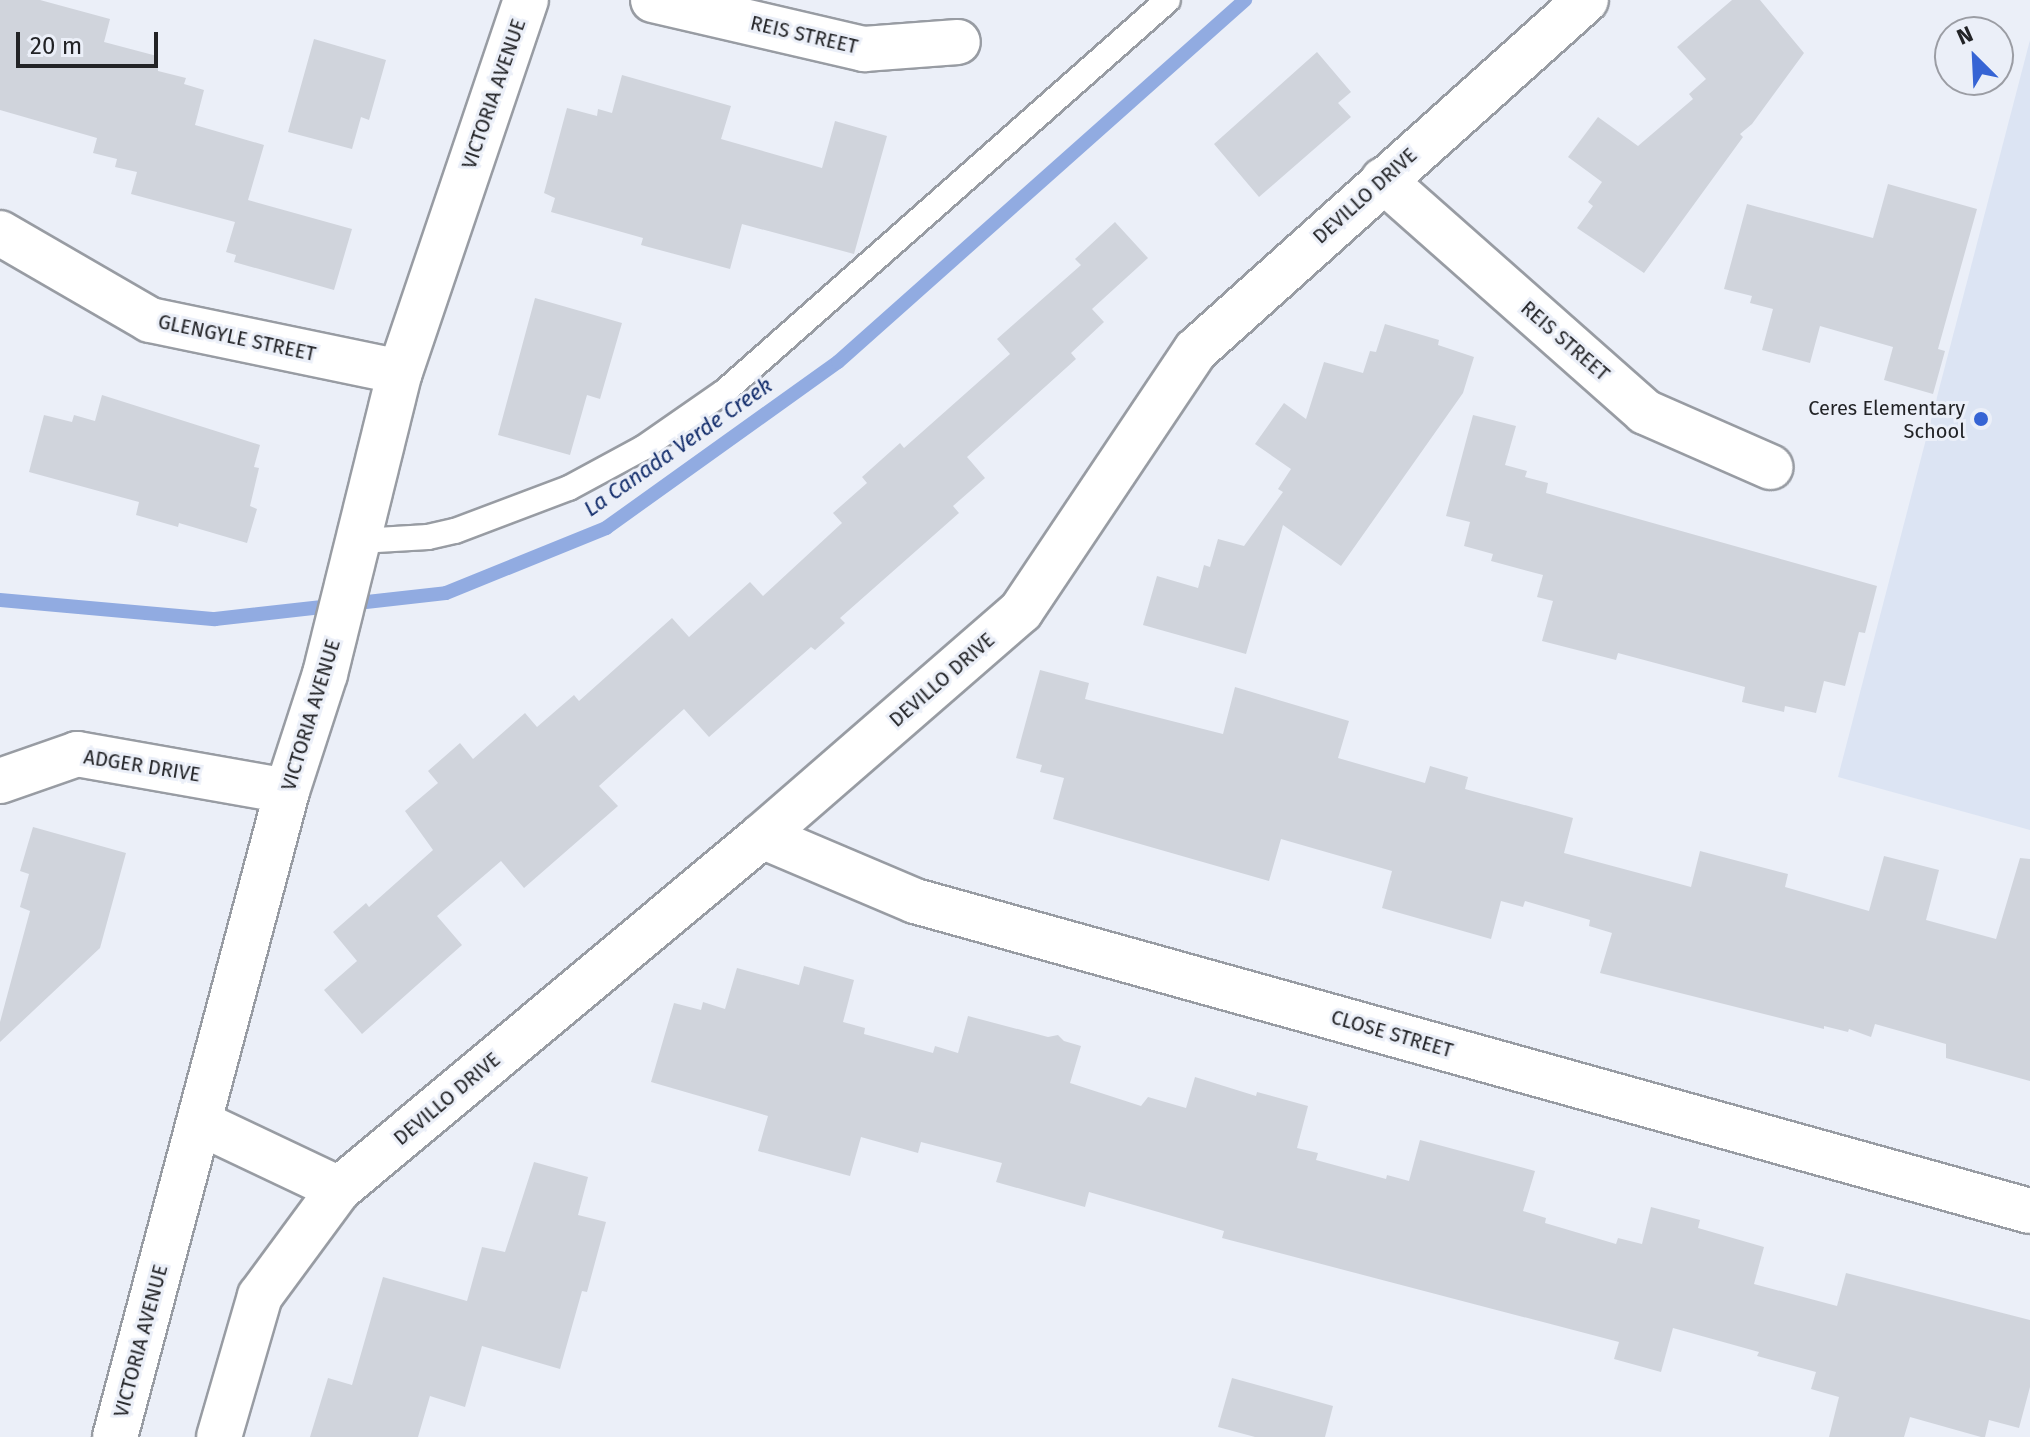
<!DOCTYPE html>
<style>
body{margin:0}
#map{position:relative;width:2030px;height:1437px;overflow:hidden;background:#ebeff8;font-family:"Fira Sans",sans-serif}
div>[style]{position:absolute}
.built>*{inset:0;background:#dce4f3}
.stream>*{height:14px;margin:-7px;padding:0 7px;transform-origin:7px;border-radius:7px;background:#91abe1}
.building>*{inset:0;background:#d0d4dc}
.roads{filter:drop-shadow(2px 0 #989ca3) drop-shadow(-2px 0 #989ca3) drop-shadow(0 2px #989ca3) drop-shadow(0 -2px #989ca3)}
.service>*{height:24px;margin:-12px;padding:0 12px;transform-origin:12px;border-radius:12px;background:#fff}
.minor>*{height:44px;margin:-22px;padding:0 22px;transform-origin:22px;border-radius:22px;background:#fff}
.tertiary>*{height:44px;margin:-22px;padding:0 22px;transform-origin:22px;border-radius:22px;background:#fff}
.dots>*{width:22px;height:22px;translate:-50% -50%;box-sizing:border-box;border:4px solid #ebeff8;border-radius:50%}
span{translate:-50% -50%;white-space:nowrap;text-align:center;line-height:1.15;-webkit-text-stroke:6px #ebeff8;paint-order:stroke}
.street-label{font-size:20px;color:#222326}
.poi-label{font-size:20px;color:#222326}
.right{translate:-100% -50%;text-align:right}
.water-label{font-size:22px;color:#142e6c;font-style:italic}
.north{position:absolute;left:1934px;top:16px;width:80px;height:80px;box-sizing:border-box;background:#ebeff8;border:2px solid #9b9da4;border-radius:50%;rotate:336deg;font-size:22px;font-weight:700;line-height:32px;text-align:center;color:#222326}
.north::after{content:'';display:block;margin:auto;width:28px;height:36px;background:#3664d4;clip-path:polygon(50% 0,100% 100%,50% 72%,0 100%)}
.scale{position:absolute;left:16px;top:32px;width:142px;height:36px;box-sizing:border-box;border:4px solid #222326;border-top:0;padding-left:10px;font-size:24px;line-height:28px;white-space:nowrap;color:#222326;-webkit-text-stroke:6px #ebeff8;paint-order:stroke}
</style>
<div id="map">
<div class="built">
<div style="clip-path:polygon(2030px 40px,2030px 830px,1838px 777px)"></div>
</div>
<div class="stream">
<div style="left:0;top:600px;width:216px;rotate:5.1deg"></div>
<div style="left:215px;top:619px;width:232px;rotate:-6.4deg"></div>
<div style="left:446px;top:593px;width:173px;rotate:-22.1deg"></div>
<div style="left:606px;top:528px;width:285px;rotate:-35.6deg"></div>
<div style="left:838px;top:362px;width:545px;rotate:-41.65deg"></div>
</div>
<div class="building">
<div style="clip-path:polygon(0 0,40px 0,110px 19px,104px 42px,157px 56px,158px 71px,186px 78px,184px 84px,204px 90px,195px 125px,264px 145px,248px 200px,352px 229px,334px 290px,234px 262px,236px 255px,226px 252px,235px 222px,131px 194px,137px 172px,115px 167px,117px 159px,93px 153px,97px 138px,0 110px)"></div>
<div style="clip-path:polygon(1732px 0,1760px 0,1804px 53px,1752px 124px,1740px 134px,1743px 137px,1644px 273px,1577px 228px,1593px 206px,1588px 202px,1602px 182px,1568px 157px,1598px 117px,1638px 146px,1693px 99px,1689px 94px,1706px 79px,1677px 47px)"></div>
<div style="clip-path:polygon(314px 39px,386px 60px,369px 120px,361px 117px,352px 149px,288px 132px)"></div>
<div style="clip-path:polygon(1317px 52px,1351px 92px,1338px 103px,1351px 117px,1259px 197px,1214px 144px)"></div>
<div style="clip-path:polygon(622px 75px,731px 106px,721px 139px,822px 168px,835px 121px,887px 136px,854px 254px,742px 224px,730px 269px,641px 245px,643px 238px,551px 212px,555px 198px,544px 193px,567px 108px,597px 116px,598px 109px,612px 113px)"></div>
<div style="clip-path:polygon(1888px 184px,1977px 209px,1938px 349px,1945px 351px,1933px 394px,1884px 380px,1893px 347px,1820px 326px,1810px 363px,1762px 350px,1773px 309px,1750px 303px,1752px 296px,1724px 289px,1747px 204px,1873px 238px)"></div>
<div style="clip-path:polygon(1115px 222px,1148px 258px,1092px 309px,1104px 322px,1071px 353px,1076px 359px,967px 457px,985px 478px,953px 506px,959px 513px,840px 618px,845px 623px,815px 650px,811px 647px,709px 737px,684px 709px,599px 786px,618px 806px,524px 888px,501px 861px,437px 916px,462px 945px,362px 1034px,324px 990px,357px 961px,333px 932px,366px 903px,369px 907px,433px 850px,405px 811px,438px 783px,428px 771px,460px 743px,473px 759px,525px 713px,537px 727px,574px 695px,579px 701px,672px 618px,689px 637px,750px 582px,763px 596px,842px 523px,833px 513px,867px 483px,862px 477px,900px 443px,904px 448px,1010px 354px,997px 339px,1081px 265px,1075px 259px)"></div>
<div style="clip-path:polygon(535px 298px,622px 323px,600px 399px,587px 395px,570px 455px,498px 435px)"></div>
<div style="clip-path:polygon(1385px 324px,1439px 340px,1438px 345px,1474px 357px,1463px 393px,1341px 566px,1283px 525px,1246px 654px,1143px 625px,1157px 576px,1198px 588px,1204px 565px,1210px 567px,1218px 539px,1244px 546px,1283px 492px,1278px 489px,1291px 469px,1255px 444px,1284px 403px,1306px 419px,1324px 362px,1363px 373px,1370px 351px,1376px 352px)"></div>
<div style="clip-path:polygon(102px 395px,260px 445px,254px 467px,259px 468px,250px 506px,257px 509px,247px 543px,179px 523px,178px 527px,136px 515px,139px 502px,29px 472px,44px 415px,72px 422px,74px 415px,95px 421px)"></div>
<div style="clip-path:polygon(1473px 415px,1516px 426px,1505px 465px,1527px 471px,1525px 477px,1548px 483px,1546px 493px,1877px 586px,1865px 633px,1859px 632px,1845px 686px,1824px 681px,1816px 713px,1785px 706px,1784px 712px,1742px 702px,1745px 687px,1618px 653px,1616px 660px,1542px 641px,1553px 601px,1537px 597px,1543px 575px,1491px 561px,1493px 554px,1464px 546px,1470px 522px,1446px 516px)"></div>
<div style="clip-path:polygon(1040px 670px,1089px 683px,1085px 699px,1223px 734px,1235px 687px,1349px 721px,1338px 758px,1425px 783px,1430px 766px,1468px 777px,1465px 789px,1573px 818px,1564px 853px,1691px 887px,1700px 851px,1788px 874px,1785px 887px,1869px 911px,1884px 856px,1939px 870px,1926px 920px,1996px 939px,2020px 858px,2030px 859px,2030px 1081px,1946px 1058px,1946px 1044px,1875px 1024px,1871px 1037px,1849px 1029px,1848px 1032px,1824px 1026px,1824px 1029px,1600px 973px,1612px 933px,1589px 926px,1590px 920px,1525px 901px,1523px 907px,1501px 901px,1491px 939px,1382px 908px,1392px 871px,1281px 839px,1269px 881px,1053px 819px,1064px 778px,1040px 772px,1042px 765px,1016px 758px)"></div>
<div style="clip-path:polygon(33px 827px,126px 853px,100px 948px,0 1042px,0 1022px,30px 911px,20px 907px,29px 874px,20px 871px)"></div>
<div style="clip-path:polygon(804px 966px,854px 980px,843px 1022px,865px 1028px,864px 1034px,933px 1053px,935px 1046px,958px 1053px,968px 1016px,1048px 1037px,1058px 1035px,1064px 1041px,1081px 1046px,1070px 1083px,1141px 1106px,1148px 1097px,1186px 1108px,1195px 1077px,1256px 1096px,1257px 1092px,1308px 1106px,1297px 1148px,1318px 1153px,1316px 1160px,1386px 1179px,1387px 1175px,1409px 1181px,1420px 1140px,1535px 1171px,1523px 1211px,1546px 1218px,1545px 1223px,1616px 1244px,1618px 1238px,1642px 1244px,1651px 1207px,1700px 1220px,1698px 1228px,1764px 1247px,1754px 1284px,1837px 1306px,1846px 1273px,2030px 1320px,2030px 1387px,2019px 1428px,1989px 1420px,1985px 1437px,1981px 1437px,1910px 1417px,1904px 1437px,1829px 1437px,1839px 1397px,1811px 1389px,1816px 1372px,1757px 1356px,1759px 1352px,1673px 1328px,1661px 1372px,1614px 1359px,1619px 1342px,1222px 1238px,1224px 1231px,1089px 1192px,1085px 1207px,996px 1182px,1002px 1163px,921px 1142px,918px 1153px,861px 1137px,850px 1176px,758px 1151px,768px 1116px,651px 1082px,674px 1003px,701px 1010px,703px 1002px,725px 1009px,737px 968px,799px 985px)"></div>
<div style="clip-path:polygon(534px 1162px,588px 1177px,578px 1215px,606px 1222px,587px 1292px,582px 1291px,560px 1369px,482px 1346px,465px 1407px,430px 1396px,418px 1437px,310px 1437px,328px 1378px,352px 1385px,383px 1277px,467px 1301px,482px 1247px,505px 1252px)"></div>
<div style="clip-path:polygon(1232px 1378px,1333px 1406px,1325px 1437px,1255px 1437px,1218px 1427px)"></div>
</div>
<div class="roads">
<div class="service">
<div style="left:360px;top:541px;width:68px;rotate:-3.4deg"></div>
<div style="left:428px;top:537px;width:28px;rotate:-13deg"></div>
<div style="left:455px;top:531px;width:122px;rotate:-20.7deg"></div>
<div style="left:569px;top:488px;width:84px;rotate:-28.4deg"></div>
<div style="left:643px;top:448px;width:98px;rotate:-34.7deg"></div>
<div style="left:724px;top:392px;width:592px;rotate:-41.44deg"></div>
</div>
<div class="minor">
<div style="left:653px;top:0;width:217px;rotate:13.1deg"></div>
<div style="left:864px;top:49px;width:94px;rotate:-4.3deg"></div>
<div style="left:1383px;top:180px;width:350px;rotate:41.5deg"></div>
<div style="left:1645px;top:412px;width:137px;rotate:23.7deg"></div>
<div style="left:0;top:233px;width:173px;rotate:30.1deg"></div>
<div style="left:150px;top:320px;width:255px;rotate:11.7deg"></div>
<div style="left:0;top:781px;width:82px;rotate:-19.3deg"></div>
<div style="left:77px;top:754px;width:213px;rotate:10deg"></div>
<div style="left:762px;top:836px;width:166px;rotate:23deg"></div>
<div style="left:915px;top:901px;width:1157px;rotate:15.54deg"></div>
<div style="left:200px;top:1123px;width:154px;rotate:25.4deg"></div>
<div style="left:339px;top:1189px;width:551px;rotate:-39.85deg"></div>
<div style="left:762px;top:836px;width:343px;rotate:-41deg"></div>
<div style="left:1021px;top:611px;width:314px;rotate:-56.2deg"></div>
<div style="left:1196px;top:350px;width:524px;rotate:-41.91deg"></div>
<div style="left:219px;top:1437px;width:147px;rotate:-73.8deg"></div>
<div style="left:260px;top:1296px;width:133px;rotate:-53.6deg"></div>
</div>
<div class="tertiary">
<div style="left:115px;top:1437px;width:669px;rotate:-75.09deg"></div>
<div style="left:287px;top:791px;width:123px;rotate:-72deg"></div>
<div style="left:325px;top:674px;width:311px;rotate:-76.1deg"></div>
<div style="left:400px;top:372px;width:393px;rotate:-71.3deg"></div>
</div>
</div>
<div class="dots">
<div style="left:1981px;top:419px;background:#3664d4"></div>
</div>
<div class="street-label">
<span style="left:804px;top:35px;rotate:13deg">REIS STREET</span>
<span style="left:494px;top:94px;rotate:-71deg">VICTORIA AVENUE</span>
<span style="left:1365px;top:196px;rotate:-42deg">DEVILLO DRIVE</span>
<span style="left:237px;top:338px;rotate:12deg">GLENGYLE STREET</span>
<span style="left:1565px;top:341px;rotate:41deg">REIS STREET</span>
<span style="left:942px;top:680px;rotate:-41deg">DEVILLO DRIVE</span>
<span style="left:311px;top:715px;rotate:-73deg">VICTORIA AVENUE</span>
<span style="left:142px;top:766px;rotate:9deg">ADGER DRIVE</span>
<span style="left:1392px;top:1034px;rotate:16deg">CLOSE STREET</span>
<span style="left:447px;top:1099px;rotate:-40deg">DEVILLO DRIVE</span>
<span style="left:141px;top:1341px;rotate:-75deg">VICTORIA AVENUE</span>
</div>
<div class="poi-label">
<span class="right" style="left:1965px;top:420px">Ceres Elementary<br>School</span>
</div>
<div class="water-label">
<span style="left:678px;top:447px;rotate:-35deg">La Canada Verde Creek</span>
</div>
<div class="north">N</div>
<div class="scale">20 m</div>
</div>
